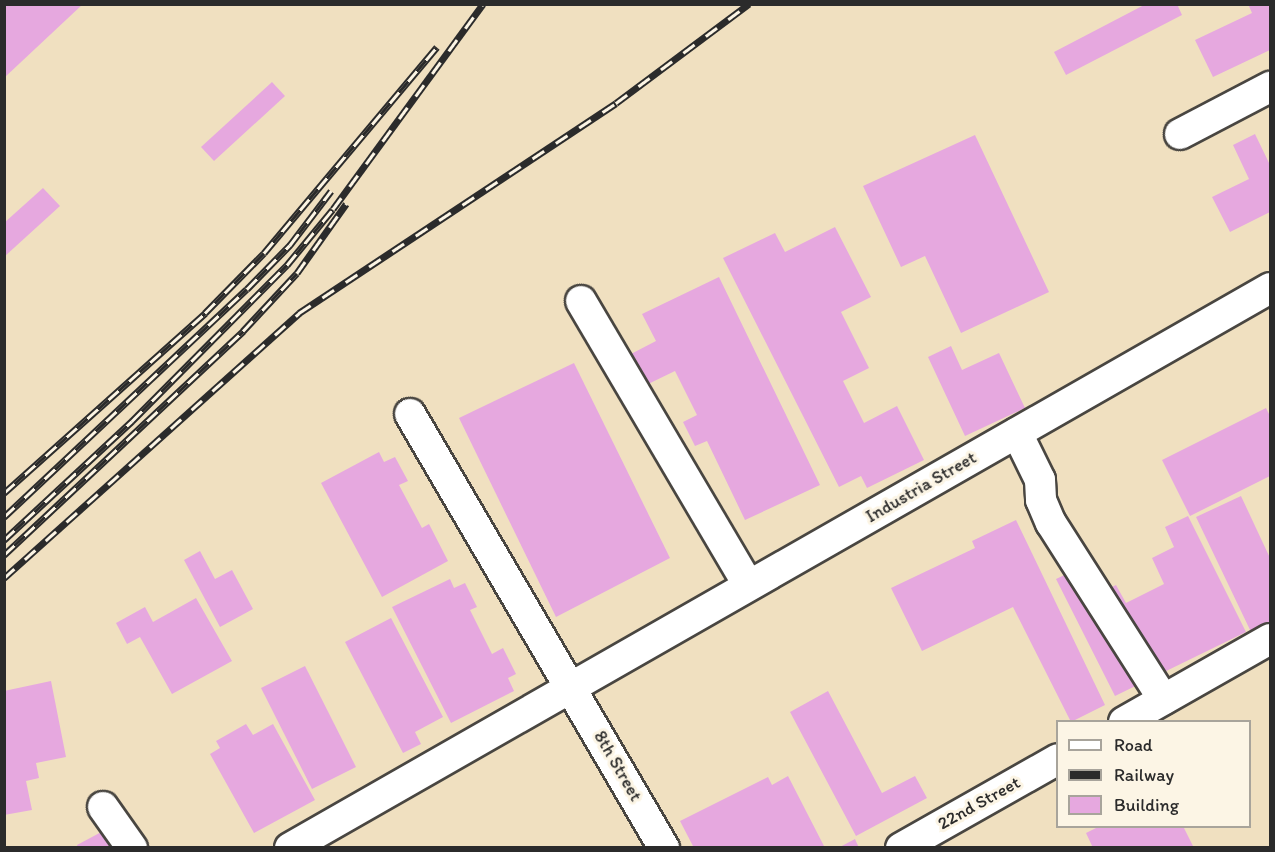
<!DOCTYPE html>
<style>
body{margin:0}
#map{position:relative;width:1275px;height:852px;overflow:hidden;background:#f0e0c0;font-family:Itim,sans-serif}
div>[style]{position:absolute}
.building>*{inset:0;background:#e6a8df}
.roads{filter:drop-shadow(2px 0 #494641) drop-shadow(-2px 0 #494641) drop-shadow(0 2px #494641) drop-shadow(0 -2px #494641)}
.minor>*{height:30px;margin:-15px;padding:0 15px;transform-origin:15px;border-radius:15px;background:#fff}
.rail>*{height:7px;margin-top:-3.5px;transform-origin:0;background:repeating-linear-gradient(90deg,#fcf5e5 0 14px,#2b2b2b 0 28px);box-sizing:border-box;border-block:2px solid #2b2b2b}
span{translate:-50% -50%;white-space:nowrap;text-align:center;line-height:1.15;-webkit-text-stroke:6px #fcf5e5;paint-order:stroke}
.street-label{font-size:18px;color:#2b2b2b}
.frame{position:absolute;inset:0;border:6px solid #2b2b2b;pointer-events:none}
.legend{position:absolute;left:1056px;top:720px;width:195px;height:108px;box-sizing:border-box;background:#fcf5e5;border:2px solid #a8a49b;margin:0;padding:8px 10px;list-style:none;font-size:18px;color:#2b2b2b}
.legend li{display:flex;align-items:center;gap:12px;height:30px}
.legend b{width:30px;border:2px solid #a8a49b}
</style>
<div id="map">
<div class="building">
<div style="clip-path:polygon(4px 4px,83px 4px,4px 78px)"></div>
<div style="clip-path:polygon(1146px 4px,1177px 4px,1182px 15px,1066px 75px,1054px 52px)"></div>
<div style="clip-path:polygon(1248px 4px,1270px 4px,1270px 50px,1213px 77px,1195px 40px,1252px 13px)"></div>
<div style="clip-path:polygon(272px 82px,285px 96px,214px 161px,201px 147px)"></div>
<div style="clip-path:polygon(1255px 134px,1270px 165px,1270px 212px,1230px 232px,1212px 197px,1249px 179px,1233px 145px)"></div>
<div style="clip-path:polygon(975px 135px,1049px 292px,961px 333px,925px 256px,901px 267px,863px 186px)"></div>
<div style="clip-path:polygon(43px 188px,60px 206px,4px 257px,4px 223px)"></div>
<div style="clip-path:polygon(835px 227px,871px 297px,841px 312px,869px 368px,843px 381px,864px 423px,897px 406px,924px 460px,867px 488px,861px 476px,839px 487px,723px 258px,775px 233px,785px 252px)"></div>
<div style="clip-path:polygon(719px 277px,820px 485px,745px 520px,707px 441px,695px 446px,683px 422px,697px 415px,675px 371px,644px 386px,629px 355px,656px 341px,642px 314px)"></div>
<div style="clip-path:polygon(951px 346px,962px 370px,999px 353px,1025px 408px,965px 436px,928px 357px)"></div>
<div style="clip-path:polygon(574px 363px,670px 558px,556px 617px,459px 418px)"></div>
<div style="clip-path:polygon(1266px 408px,1270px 416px,1270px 476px,1190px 516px,1162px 460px)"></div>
<div style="clip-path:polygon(379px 452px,384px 462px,395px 457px,408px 481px,399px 485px,422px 528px,429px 524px,448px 561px,382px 597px,321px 483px)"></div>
<div style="clip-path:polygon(1241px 496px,1270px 558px,1270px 623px,1251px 632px,1196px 517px)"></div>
<div style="clip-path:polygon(1188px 516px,1246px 632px,1115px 696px,1056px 579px,1094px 561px,1108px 589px,1116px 585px,1126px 603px,1164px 584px,1152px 558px,1174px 547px,1165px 527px)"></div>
<div style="clip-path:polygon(1016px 520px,1105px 705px,1071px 722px,1013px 607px,922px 651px,891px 588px,975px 548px,972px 541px)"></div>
<div style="clip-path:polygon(200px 551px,215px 579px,232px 570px,253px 609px,220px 627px,184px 560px)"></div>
<div style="clip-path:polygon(450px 579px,454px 588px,465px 583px,477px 607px,470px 610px,492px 654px,503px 648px,516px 674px,508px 678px,514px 691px,451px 723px,392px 607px)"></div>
<div style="clip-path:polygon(196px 598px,232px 661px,172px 694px,140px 637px,127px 644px,116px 623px,145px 607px,153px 622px)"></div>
<div style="clip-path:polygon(391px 618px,443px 717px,415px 732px,421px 744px,403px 753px,345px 642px)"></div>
<div style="clip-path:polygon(305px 666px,356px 767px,312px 789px,261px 688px)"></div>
<div style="clip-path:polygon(51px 681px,66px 757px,36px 763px,39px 778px,26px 781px,32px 810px,4px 815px,4px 691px)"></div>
<div style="clip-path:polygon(828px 691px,882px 793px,915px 776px,927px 798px,856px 836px,790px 712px)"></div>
<div style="clip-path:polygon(246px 724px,253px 735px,273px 724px,315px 800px,254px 833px,210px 754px,220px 748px,216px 741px)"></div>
<div style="clip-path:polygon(788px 776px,825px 848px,694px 848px,680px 821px,768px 777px,772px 785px)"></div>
<div style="clip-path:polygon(1100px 826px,1183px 826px,1194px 848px,1093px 848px,1086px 833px)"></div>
<div style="clip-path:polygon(107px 829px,117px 848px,78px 848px,77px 845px)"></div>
<div style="clip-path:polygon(855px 839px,859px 848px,838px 848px)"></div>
</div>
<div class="roads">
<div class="minor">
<div style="left:1180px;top:134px;width:102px;rotate:-27.6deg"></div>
<div style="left:581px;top:301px;width:329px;rotate:59.5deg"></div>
<div style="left:410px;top:414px;width:503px;rotate:59.66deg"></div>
<div style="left:1017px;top:433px;width:52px;rotate:63.9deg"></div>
<div style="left:1040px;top:480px;width:20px;rotate:87deg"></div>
<div style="left:1041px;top:500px;width:25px;rotate:67deg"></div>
<div style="left:1051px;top:523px;width:209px;rotate:57.5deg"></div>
<div style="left:1124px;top:722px;width:168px;rotate:-29.6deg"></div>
<div style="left:103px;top:807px;width:50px;rotate:54.7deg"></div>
<div style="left:290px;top:848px;width:1129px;rotate:-29.74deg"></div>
<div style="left:901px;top:848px;width:180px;rotate:-29.5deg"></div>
</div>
</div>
<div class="rail">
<div style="left:4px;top:493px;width:270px;rotate:-41.8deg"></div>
<div style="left:205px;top:313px;width:84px;rotate:-45.5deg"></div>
<div style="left:264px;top:253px;width:269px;rotate:-50deg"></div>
<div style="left:4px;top:517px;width:333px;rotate:-43.2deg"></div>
<div style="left:247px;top:289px;width:62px;rotate:-45.7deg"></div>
<div style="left:290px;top:245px;width:68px;rotate:-52.8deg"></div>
<div style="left:4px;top:540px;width:175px;rotate:-42.9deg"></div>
<div style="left:132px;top:421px;width:220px;rotate:-45.2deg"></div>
<div style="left:287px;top:265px;width:72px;rotate:-50.6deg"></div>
<div style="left:333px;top:209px;width:254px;rotate:-53.8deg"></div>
<div style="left:4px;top:555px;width:328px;rotate:-43.1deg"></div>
<div style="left:243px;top:331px;width:79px;rotate:-47deg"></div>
<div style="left:297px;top:273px;width:85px;rotate:-54.6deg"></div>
<div style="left:4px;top:578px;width:397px;rotate:-41.9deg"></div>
<div style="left:299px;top:313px;width:380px;rotate:-33.5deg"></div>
<div style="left:616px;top:103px;width:166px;rotate:-36.7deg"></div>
</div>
<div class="street-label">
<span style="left:921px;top:487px;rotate:-30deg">Industria Street</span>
<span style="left:618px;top:766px;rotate:60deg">8th Street</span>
<span style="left:979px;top:803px;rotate:-29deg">22nd Street</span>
</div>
<div class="frame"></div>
<ul class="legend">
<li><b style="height:8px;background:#fff"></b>Road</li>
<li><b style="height:8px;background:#2b2b2b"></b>Railway</li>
<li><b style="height:16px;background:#e6a8df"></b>Building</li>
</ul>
</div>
